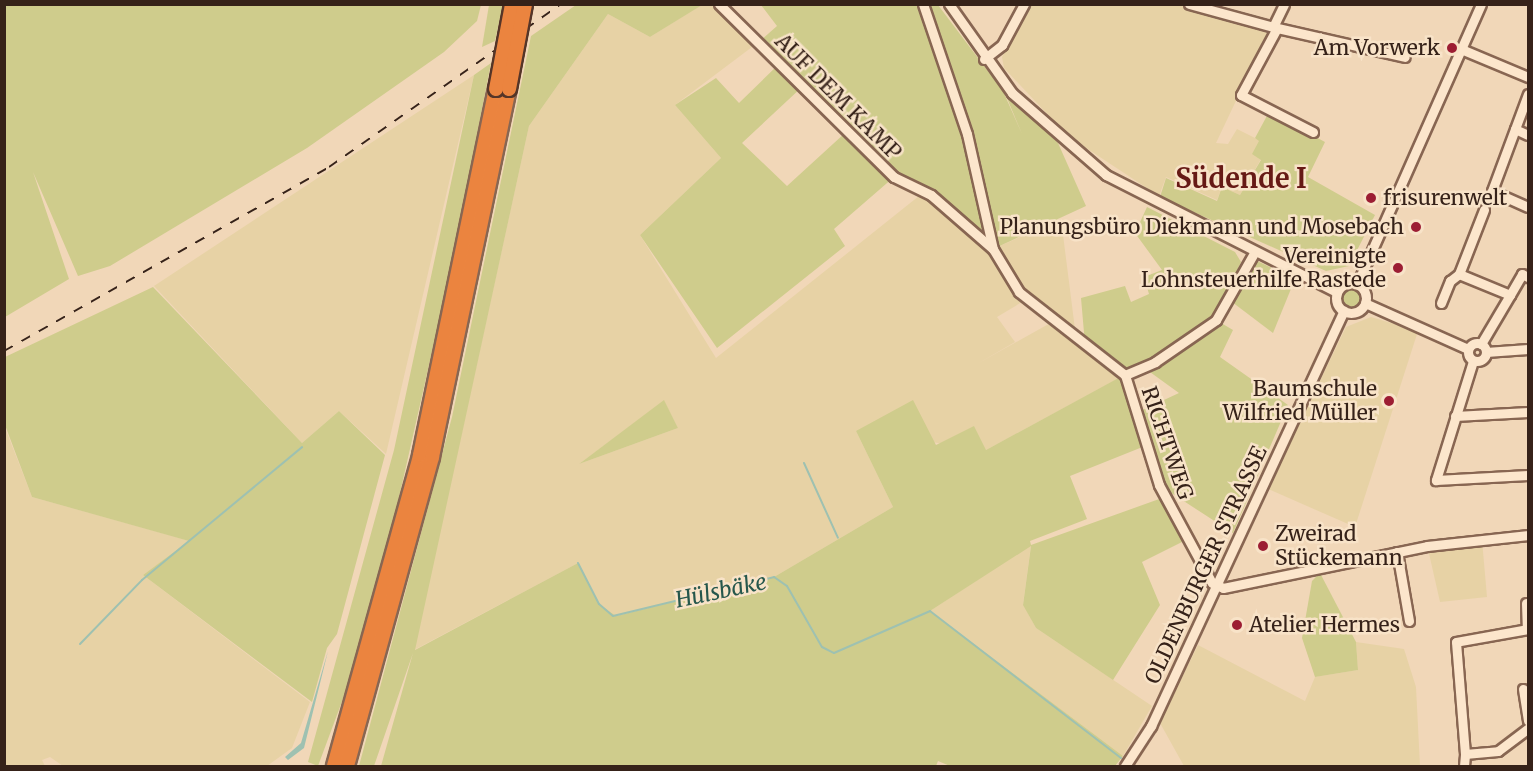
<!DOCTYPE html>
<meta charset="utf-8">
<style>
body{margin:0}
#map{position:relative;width:1533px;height:771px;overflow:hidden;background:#f1d7b8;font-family:Merriweather,serif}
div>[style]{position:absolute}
.farmland>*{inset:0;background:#e7d2a5}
.green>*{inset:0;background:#cfcc8c}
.round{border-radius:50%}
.water>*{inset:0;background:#9ec1b1}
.stream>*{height:2px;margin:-1px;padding:0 1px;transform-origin:1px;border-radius:1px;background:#9ec1b1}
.roads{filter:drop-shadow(2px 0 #886652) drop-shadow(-2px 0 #886652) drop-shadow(0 2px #886652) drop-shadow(0 -2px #886652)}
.minor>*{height:9px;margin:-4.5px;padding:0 4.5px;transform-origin:4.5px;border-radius:4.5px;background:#fce6cc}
.minor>.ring{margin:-4.5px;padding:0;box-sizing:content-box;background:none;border:9px solid #fce6cc;border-radius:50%}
.highway>*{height:14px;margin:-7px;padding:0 7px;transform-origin:7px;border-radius:7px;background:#eb843f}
.rail>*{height:2px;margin-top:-1px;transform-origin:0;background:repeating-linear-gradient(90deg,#362219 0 10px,transparent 0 20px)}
.bridges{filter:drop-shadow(2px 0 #553528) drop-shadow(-2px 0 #553528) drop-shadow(0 2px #553528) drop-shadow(0 -2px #553528)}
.highway-bridge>*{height:14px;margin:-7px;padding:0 7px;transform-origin:7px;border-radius:7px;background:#eb843f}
.dots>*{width:16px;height:16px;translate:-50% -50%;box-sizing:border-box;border:3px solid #f8e3c8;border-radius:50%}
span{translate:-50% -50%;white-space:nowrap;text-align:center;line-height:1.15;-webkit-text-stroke:5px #f8e3c8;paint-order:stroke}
.poi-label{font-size:21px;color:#362219}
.right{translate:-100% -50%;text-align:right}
.left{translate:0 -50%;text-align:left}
.street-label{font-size:21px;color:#362219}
.water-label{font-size:22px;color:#26574c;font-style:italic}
.district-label{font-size:27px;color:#661915;font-weight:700}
.frame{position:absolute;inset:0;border:6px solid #362219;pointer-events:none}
</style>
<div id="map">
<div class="farmland">
<div style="clip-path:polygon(evenodd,701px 5px,718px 5px,756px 44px,675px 105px,721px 158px,640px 235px,716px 358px,924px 192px,993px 249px,1061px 219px,1076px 337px,1125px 375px,986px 450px,856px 431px,893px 507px,774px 577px,616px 616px,599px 604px,578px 563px,414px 650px,529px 126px,608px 14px,650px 37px,701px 5px,1027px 299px,1054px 321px,977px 364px,1015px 342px,997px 317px,1027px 299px,701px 5px,664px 401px,678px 428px,579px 464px,664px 401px)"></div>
<div style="clip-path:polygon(1032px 5px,1185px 5px,1270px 29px,1216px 143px,1228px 144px,1237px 129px,1259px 140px,1261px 159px,1240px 195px,1222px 187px,1217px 200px,1166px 177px,1159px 196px,1068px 136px,1004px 68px,1002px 57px)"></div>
<div style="clip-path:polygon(474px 75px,386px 454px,339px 411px,302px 443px,154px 286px)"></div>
<div style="clip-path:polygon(1371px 317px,1418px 331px,1355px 527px,1268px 489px,1346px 327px)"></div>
<div style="clip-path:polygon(4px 425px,32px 497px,190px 541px,143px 575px,310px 702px,292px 748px,267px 766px,63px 766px,50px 757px,42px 760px,45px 766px,5px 766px)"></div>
<div style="clip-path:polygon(1482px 540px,1487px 597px,1440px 602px,1428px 549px)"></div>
<div style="clip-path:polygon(1031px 545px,1023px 604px,1036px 628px,1152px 706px,1123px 756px,930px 611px)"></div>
<div style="clip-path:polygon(1356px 642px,1404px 649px,1416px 687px,1420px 766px,1184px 766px,1160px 723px,1198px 645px,1305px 701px,1315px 677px,1358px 670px)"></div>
</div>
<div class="green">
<div style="clip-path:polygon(4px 5px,5px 4px,481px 5px,477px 21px,444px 52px,307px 148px,110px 266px,78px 276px,33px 172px,69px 279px,5px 317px)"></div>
<div style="clip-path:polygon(489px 5px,503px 5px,495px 41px,482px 47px)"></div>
<div style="clip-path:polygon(evenodd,576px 5px,702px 5px,650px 37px,608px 14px,529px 126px,415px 650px,578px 563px,599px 604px,616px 616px,774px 577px,893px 507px,856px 431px,913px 400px,936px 445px,974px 426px,986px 450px,1124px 375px,1085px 344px,1081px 298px,1125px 286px,1131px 302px,1149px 294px,1144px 277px,1162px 270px,1135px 233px,1147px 207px,1235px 252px,1241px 262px,1215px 317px,1155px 361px,1216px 320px,1233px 330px,1220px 357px,1288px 405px,1233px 533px,1159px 485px,1145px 446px,1070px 476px,1087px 519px,1030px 541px,1031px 545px,1162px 498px,1184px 541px,1142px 562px,1160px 605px,1113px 680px,1036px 628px,1023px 605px,1031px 546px,930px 611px,1123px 756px,1115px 766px,950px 766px,938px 761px,936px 766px,381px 766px,413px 653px,374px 766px,359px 766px,452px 417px,531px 36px,576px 5px,1143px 367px,1179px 393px,1136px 413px,1125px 374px,1143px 367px)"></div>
<div style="clip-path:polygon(761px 5px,938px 5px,1003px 91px,1022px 134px,1004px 91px,1058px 143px,1086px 206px,993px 249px,932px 195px,894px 177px,834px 229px,845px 246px,717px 348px,640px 235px,721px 158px,675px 105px,716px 78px,739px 103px,779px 64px,802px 87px,742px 143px,787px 186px,845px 133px,886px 169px,759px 42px,777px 26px)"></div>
<div style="clip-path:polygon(491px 63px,453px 259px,388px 546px,350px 680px,318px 766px,308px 762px,394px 450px,474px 75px)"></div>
<div style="clip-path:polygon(1269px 112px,1325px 142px,1308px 177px,1375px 215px,1349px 266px,1326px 271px,1160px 197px,1166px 178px,1217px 201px,1222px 187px,1240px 195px,1261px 160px,1252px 154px,1259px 141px,1255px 138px)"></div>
<div style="clip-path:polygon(1255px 260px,1295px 279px,1273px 333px,1232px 302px)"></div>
<div style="clip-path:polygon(153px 287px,302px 443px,339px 411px,385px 455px,337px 634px,327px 648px,312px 702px,143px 575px,189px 541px,32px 497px,5px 425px,5px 357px)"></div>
<div class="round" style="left:1342px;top:288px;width:20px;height:20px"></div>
<div style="clip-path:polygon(664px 400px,678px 428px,579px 464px)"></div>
<div style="clip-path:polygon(1320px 573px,1356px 642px,1358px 670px,1315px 677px,1302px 638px,1312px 581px)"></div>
</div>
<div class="water">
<div style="clip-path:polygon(328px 651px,304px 748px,288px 760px,285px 757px,301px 743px)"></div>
</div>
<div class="stream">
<div style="left:804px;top:463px;width:82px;rotate:65.6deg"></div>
<div style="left:578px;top:563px;width:46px;rotate:62.9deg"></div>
<div style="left:599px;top:604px;width:18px;rotate:41deg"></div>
<div style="left:613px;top:616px;width:166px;rotate:-13.6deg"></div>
<div style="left:774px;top:577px;width:16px;rotate:35deg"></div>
<div style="left:787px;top:586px;width:70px;rotate:60.2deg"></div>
<div style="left:822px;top:647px;width:13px;rotate:27deg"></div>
<div style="left:834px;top:653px;width:105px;rotate:-23.6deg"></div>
<div style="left:930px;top:611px;width:241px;rotate:37.6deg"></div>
<div style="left:80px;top:644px;width:89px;rotate:-45.9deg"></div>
<div style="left:142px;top:580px;width:208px;rotate:-39.7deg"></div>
</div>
<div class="roads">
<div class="minor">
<div style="left:719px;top:4px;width:246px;rotate:44.7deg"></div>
<div style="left:894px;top:177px;width:41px;rotate:25.9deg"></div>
<div style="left:931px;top:195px;width:82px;rotate:41.1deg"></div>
<div style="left:993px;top:249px;width:50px;rotate:58.8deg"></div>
<div style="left:1019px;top:292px;width:135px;rotate:38.1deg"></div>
<div style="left:1125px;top:375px;width:115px;rotate:72.8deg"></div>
<div style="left:1159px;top:485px;width:111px;rotate:61.6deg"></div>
<div style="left:1212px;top:583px;width:12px;rotate:24deg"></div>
<div style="left:1223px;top:588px;width:208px;rotate:-11.6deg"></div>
<div style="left:1427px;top:546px;width:102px;rotate:-6.2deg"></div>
<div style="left:923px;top:4px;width:137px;rotate:71.3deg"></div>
<div style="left:967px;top:134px;width:118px;rotate:77.3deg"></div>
<div style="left:949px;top:4px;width:109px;rotate:54.7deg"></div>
<div style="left:1012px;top:93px;width:125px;rotate:41.1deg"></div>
<div style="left:1106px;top:175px;width:259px;rotate:26.9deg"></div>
<div style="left:1189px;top:4px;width:87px;rotate:15.3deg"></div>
<div style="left:1273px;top:27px;width:25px;rotate:-64deg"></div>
<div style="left:1273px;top:27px;width:135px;rotate:12.8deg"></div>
<div style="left:1277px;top:28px;width:76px;rotate:118.2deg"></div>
<div style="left:1241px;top:95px;width:81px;rotate:27.2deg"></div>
<div style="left:1461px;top:49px;width:73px;rotate:22.7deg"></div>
<div style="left:984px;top:59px;width:23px;rotate:-38deg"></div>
<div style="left:1002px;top:45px;width:47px;rotate:-61.8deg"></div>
<div style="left:1528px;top:94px;width:103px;rotate:110.4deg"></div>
<div style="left:1492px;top:191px;width:39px;rotate:24deg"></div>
<div style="left:1515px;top:129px;width:14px;rotate:25deg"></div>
<div style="left:1459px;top:274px;width:69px;rotate:-68.7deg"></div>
<div class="ring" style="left:1336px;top:283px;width:21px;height:21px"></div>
<div style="left:1357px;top:284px;width:306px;rotate:-66.1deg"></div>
<div style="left:1510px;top:295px;width:24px;rotate:-60deg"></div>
<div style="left:1522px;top:274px;width:7px;rotate:27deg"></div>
<div style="left:1365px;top:303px;width:113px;rotate:24.1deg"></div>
<div style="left:1441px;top:303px;width:24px;rotate:-68deg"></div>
<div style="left:1450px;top:281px;width:11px;rotate:-38deg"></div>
<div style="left:1459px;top:274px;width:55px;rotate:22.4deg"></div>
<div style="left:1510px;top:295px;width:57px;rotate:120.6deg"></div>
<div class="ring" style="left:1468px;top:343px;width:9px;height:9px"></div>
<div style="left:1486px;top:352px;width:42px;rotate:-4.1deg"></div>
<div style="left:1473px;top:361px;width:125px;rotate:107.3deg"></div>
<div style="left:1436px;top:480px;width:92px;rotate:-3.1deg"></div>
<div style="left:1125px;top:375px;width:33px;rotate:-23deg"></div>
<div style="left:1155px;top:362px;width:74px;rotate:-34.5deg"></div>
<div style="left:1216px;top:320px;width:77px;rotate:-60.4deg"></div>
<div style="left:1455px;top:416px;width:73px;rotate:-3.1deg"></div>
<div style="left:1397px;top:552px;width:70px;rotate:80.1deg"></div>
<div style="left:1526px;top:603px;width:26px;rotate:88deg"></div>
<div style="left:1528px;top:629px;width:73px;rotate:169.8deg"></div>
<div style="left:1456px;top:642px;width:112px;rotate:85.4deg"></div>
<div style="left:1465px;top:754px;width:33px;rotate:-5deg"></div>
<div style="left:1498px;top:751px;width:38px;rotate:-37deg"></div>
<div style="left:1523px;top:689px;width:32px;rotate:81deg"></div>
<div style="left:1125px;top:766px;width:48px;rotate:-57deg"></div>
<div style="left:1151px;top:726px;width:458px;rotate:-65.1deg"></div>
<div style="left:1464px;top:766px;width:12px;rotate:-85deg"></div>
</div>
<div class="highway">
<div style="left:334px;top:766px;width:323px;rotate:-74.5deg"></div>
<div style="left:420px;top:455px;width:374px;rotate:-78.3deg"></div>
<div style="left:347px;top:766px;width:320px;rotate:-74.6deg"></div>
<div style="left:432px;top:457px;width:376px;rotate:-78.2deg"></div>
</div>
</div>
<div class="rail">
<div style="left:4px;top:351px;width:373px;rotate:-29.5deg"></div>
<div style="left:329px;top:167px;width:284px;rotate:-35.1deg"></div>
</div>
<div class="bridges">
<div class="highway-bridge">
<div style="left:496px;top:89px;width:86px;rotate:-79.3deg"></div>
<div style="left:509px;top:89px;width:86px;rotate:-79.3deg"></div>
</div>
</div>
<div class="dots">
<div style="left:1452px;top:48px;background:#9c1d33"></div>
<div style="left:1371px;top:198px;background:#9c1d33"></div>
<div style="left:1416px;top:227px;background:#9c1d33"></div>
<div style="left:1398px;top:268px;background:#9c1d33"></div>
<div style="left:1389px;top:401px;background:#9c1d33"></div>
<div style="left:1263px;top:546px;background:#9c1d33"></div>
<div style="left:1237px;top:625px;background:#9c1d33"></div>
</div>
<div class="poi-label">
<span class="right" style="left:1440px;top:48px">Am Vorwerk</span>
<span class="left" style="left:1383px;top:198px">frisurenwelt</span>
<span class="right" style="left:1404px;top:227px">Planungsbüro Diekmann und Mosebach</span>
<span class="right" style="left:1386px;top:268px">Vereinigte<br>Lohnsteuerhilfe Rastede</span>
<span class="right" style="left:1377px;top:401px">Baumschule<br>Wilfried Müller</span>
<span class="left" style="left:1275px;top:546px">Zweirad<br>Stückemann</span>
<span class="left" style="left:1249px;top:625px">Atelier Hermes</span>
</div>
<div class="street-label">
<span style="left:838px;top:97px;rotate:45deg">AUF DEM KAMP</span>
<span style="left:1167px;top:443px;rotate:71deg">RICHTWEG</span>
<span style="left:1206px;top:565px;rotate:-65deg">OLDENBURGER STRASSE</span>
</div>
<div class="water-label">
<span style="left:721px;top:591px;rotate:-12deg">Hülsbäke</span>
</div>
<div class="district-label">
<span style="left:1241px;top:179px">Südende I</span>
</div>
<div class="frame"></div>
</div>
